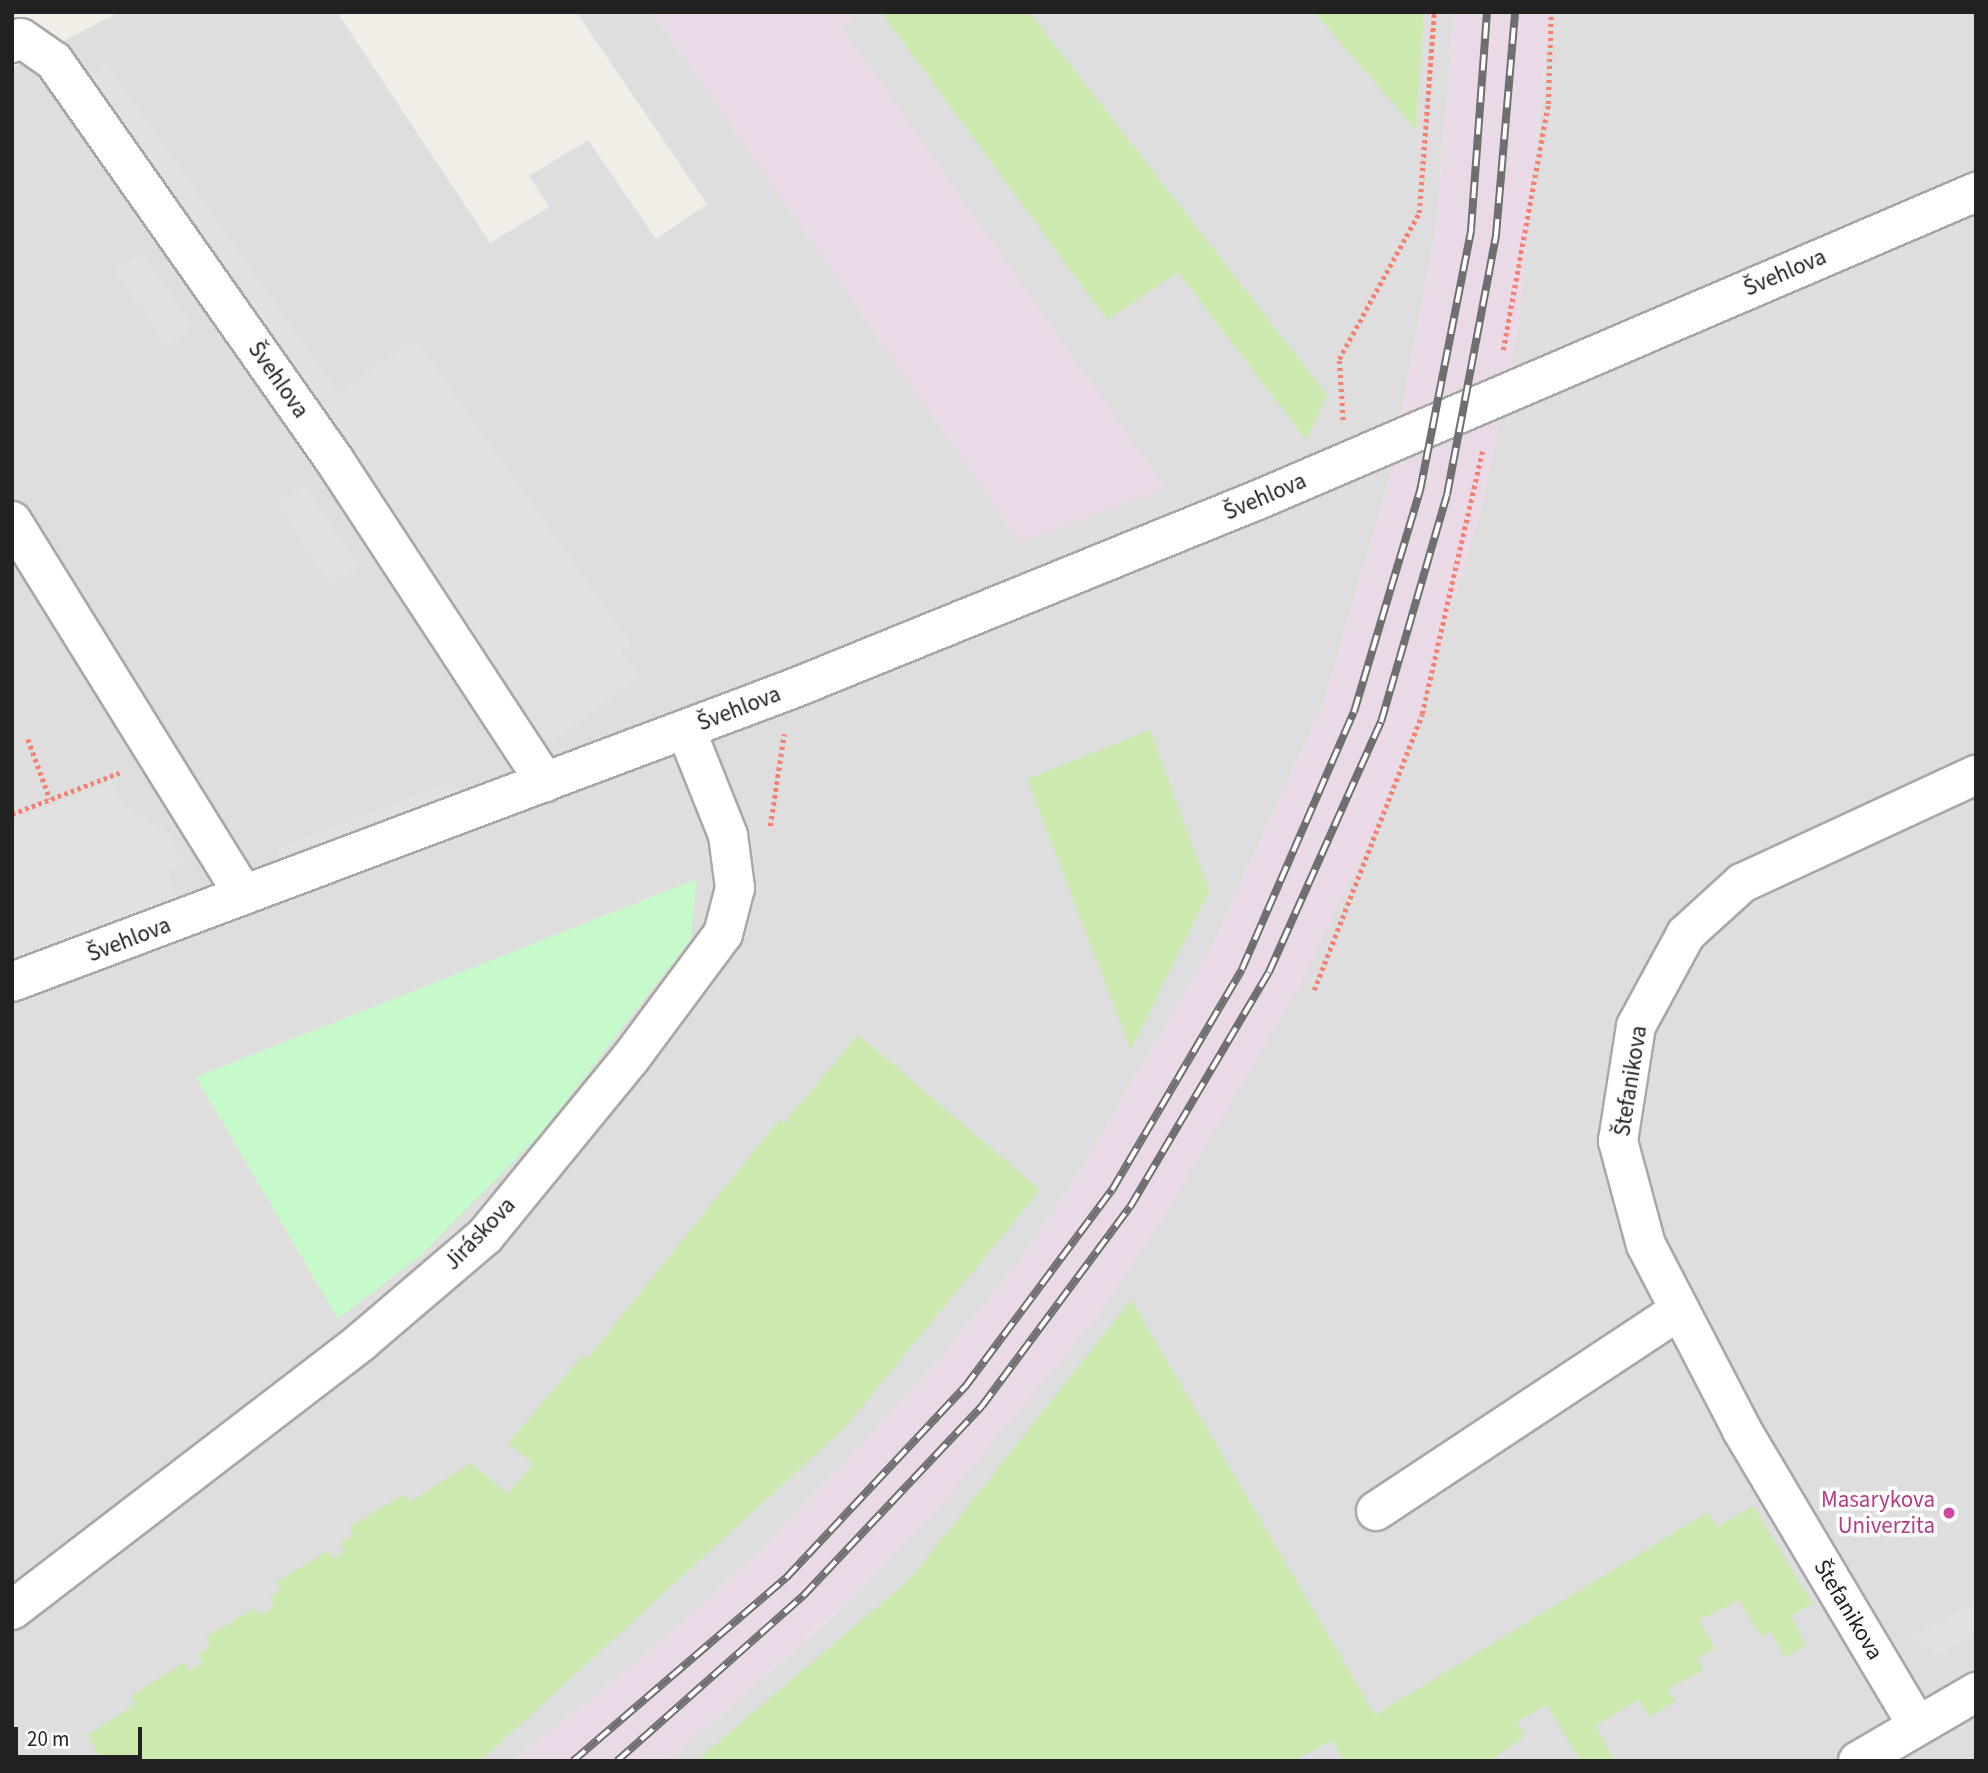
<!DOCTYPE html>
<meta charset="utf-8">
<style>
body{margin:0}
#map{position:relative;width:1988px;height:1773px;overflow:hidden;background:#f1eee8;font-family:"Source Sans 3",sans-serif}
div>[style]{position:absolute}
.residential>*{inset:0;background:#dfdede}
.industrial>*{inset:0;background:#eadae7}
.grass>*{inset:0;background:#cceaaf}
.park>*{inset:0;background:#c7facb}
.parking>*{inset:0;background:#e1e1e1}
.path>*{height:4.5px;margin-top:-2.25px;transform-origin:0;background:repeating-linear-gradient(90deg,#f97f71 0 3.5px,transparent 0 7px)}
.roads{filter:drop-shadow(2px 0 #a8a8a8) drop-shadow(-2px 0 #a8a8a8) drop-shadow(0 2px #a8a8a8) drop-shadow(0 -2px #a8a8a8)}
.minor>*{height:38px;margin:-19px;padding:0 19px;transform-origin:19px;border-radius:19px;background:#fff}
.rail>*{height:8px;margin-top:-4px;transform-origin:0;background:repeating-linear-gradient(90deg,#fff 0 16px,#6f6f6f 0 32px);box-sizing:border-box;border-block:2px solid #6f6f6f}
.dots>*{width:19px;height:19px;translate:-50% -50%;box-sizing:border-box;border:4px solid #fff;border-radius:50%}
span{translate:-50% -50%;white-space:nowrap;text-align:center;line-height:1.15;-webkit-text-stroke:7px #fff;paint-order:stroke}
.street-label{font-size:23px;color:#212121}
.hotel-label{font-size:23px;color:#b23c85}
.right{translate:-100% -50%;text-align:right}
.frame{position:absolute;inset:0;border:14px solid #212121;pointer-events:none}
.scale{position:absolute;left:14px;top:1727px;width:128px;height:32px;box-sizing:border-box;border:4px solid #212121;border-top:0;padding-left:9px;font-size:21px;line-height:24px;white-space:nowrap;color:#212121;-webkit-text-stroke:5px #fff;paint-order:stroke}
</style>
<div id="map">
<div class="residential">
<div style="clip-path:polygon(119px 12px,337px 12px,490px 243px,549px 207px,529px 176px,588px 140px,656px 239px,707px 204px,576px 12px,652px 12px,1021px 542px,1163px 487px,840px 26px,858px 12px,881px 12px,1107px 319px,1178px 272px,1306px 440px,1327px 395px,1029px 12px,1314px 12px,1416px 129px,1424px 12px,1454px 12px,1436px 227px,1389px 481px,1324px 702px,1214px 942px,1079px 1173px,1018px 1263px,935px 1365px,761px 1551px,644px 1656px,513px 1761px,12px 1761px,12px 68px)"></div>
<div style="clip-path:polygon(1550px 12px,1976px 12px,1976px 1761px,666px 1761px,827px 1621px,937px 1509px,1414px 734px,1482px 503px,1518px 326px)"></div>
</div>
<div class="industrial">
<div style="clip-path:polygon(652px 12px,858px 12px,841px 27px,1164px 488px,1020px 543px)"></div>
<div style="clip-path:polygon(1454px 12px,1550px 12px,1518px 326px,1482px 503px,1414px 734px,1380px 820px,1299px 986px,1159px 1224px,1094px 1320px,937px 1509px,826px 1621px,666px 1761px,513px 1761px,644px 1656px,761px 1551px,935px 1365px,1018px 1263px,1079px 1173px,1214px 942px,1324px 702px,1389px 481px,1436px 227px)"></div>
</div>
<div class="grass">
<div style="clip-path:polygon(881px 12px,1029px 12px,1327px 395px,1306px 440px,1178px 272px,1107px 320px)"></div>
<div style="clip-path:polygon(1314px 12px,1424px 12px,1416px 130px)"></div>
<div style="clip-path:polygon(1150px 730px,1209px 891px,1131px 1050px,1027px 779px)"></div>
<div style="clip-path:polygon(858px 1035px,1040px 1190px,845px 1427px,480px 1761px,101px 1761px,88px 1735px,135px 1704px,131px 1696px,184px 1662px,189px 1671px,203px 1663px,198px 1655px,210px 1647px,205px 1638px,255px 1608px,261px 1615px,274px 1607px,269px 1598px,281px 1590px,276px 1582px,327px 1551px,332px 1559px,345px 1551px,340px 1543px,353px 1536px,349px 1527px,404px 1494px,410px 1502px,470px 1463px,508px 1494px,533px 1464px,508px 1443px,582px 1356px,587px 1359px,779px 1120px,784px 1123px)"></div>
<div style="clip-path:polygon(1131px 1300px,1375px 1715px,1708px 1512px,1717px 1527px,1753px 1506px,1812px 1603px,1791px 1616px,1806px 1645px,1785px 1657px,1771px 1631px,1761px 1637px,1739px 1600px,1699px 1620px,1715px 1648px,1697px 1658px,1704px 1670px,1668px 1689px,1675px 1701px,1650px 1717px,1638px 1700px,1595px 1726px,1615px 1761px,1580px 1761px,1547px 1705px,1517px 1721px,1524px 1736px,1490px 1761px,1344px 1761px,1332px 1740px,1293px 1761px,696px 1761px,910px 1579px)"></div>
</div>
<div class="park">
<div style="clip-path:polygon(697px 879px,690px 940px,541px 1133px,422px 1254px,338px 1319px,196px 1077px)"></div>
</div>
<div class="parking">
<div style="clip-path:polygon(107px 65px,338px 393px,415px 339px,631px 644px,621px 652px,641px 676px,548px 745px,81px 82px)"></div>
<div style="clip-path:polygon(142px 254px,193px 327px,167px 346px,115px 270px)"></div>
<div style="clip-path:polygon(304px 486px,359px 567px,330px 586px,277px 504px)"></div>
<div style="clip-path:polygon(450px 782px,464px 794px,276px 868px,279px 848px)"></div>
<div style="clip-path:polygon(111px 783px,119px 803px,170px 834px,184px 864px,167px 871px,180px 905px,12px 969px,12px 820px)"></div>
<div style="clip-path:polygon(1976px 1601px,1976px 1633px,1940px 1654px,1911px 1638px)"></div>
</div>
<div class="path">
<div style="left:1503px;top:350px;width:250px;rotate:-79.6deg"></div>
<div style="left:1548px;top:104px;width:92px;rotate:-88.1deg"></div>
<div style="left:1343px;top:420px;width:61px;rotate:-93.8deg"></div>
<div style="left:1339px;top:359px;width:166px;rotate:-61.3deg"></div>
<div style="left:1419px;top:213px;width:202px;rotate:-85.7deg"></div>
<div style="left:28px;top:739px;width:64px;rotate:69.9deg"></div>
<div style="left:12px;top:814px;width:115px;rotate:-21deg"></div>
<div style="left:770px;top:826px;width:93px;rotate:-81.3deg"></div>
<div style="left:1314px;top:990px;width:296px;rotate:-68.6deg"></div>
<div style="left:1422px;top:714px;width:273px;rotate:-77.1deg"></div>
</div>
<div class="roads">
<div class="minor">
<div style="left:12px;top:43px;width:10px;rotate:-29deg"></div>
<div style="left:21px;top:38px;width:40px;rotate:34.9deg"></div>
<div style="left:54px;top:61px;width:489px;rotate:54.9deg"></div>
<div style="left:335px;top:461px;width:384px;rotate:56.8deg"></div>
<div style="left:12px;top:521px;width:440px;rotate:58.2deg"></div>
<div style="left:12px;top:982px;width:833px;rotate:-20.59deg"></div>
<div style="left:792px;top:689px;width:497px;rotate:-22.1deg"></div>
<div style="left:1253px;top:502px;width:787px;rotate:-23.21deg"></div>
<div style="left:1376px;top:1511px;width:364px;rotate:-33.5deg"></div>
<div style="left:12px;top:1610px;width:441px;rotate:-37.5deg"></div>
<div style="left:362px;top:1341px;width:162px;rotate:-40.5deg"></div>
<div style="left:485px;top:1236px;width:229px;rotate:-50.7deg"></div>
<div style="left:630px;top:1059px;width:156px;rotate:-53.4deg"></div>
<div style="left:723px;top:934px;width:48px;rotate:-75.4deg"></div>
<div style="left:735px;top:888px;width:53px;rotate:-97.5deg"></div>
<div style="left:728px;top:835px;width:113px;rotate:-111.8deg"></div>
<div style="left:1917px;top:1725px;width:343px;rotate:-120.7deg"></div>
<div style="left:1742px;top:1430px;width:208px;rotate:-117.4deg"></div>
<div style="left:1646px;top:1245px;width:108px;rotate:-105.1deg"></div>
<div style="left:1618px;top:1141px;width:116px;rotate:-81.1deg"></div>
<div style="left:1636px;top:1026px;width:105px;rotate:-61.5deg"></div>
<div style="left:1686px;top:934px;width:76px;rotate:-42.3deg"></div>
<div style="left:1742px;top:883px;width:258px;rotate:-24.8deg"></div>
<div style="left:1858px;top:1761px;width:137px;rotate:-30.3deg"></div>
</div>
</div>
<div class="rail">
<div style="left:573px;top:1761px;width:281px;rotate:-40.7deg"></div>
<div style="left:786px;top:1578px;width:262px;rotate:-46.9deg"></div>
<div style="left:965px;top:1387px;width:246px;rotate:-53.3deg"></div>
<div style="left:1112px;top:1190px;width:256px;rotate:-59.5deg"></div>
<div style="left:1242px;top:969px;width:280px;rotate:-66.5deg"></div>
<div style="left:1354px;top:712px;width:231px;rotate:-73.4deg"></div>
<div style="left:1420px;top:491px;width:266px;rotate:-78.9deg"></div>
<div style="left:1471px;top:230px;width:219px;rotate:-85.8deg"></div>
<div style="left:617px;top:1761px;width:249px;rotate:-41.6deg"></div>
<div style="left:803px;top:1596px;width:261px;rotate:-46.7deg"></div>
<div style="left:982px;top:1406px;width:248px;rotate:-53.4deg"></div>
<div style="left:1130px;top:1207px;width:273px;rotate:-59.4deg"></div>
<div style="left:1269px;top:972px;width:274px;rotate:-65.9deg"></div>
<div style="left:1381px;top:722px;width:236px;rotate:-73.8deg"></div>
<div style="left:1447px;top:495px;width:265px;rotate:-79.3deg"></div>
<div style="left:1496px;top:235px;width:224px;rotate:-85.1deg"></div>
</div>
<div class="dots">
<div style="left:1949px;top:1513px;background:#d1479c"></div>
</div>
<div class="street-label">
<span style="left:1785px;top:273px;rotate:-23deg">Švehlova</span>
<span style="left:278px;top:380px;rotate:55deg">Švehlova</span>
<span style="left:1265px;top:497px;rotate:-23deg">Švehlova</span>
<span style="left:739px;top:709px;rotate:-21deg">Švehlova</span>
<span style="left:129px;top:940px;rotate:-21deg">Švehlova</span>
<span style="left:1631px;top:1081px;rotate:-81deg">Štefanikova</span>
<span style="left:480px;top:1234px;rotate:-46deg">Jiráskova</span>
<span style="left:1848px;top:1610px;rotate:59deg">Štefanikova</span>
</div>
<div class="hotel-label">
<span class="right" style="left:1935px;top:1513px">Masarykova<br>Univerzita</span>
</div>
<div class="frame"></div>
<div class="scale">20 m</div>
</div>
